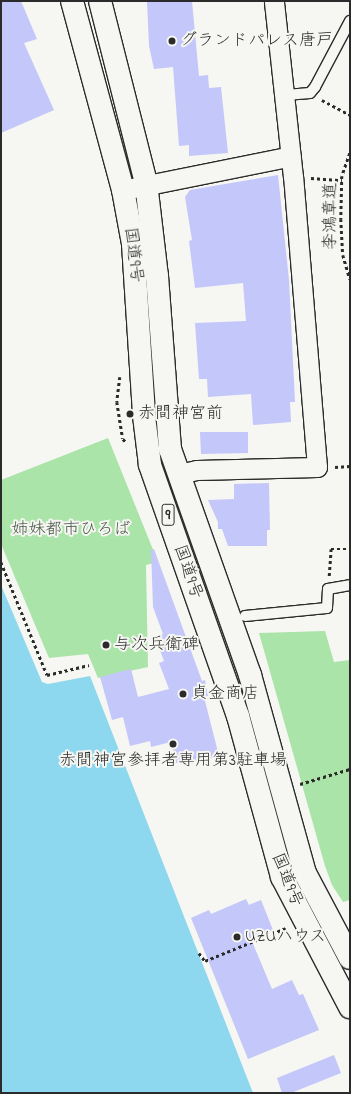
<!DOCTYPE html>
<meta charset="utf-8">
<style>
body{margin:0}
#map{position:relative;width:351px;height:1094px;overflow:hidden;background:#f6f6f2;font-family:"Indie Flower","Klee One",sans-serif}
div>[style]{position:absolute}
.green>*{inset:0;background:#aae4a9}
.water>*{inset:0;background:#8ed8ef}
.building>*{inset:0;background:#c4c7f9}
.path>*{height:2.5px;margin-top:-1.25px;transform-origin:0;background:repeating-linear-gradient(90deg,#2b2b2b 0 3px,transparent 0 6px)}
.roads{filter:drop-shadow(1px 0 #2b2b2b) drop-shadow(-1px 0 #2b2b2b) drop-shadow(0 1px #2b2b2b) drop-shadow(0 -1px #2b2b2b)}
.lane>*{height:10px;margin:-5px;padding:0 5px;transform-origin:5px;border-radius:5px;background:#f6f6f2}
.street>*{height:19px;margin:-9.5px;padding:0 9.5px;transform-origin:9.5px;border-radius:9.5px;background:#f6f6f2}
.highway>*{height:22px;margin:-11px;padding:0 11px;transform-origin:11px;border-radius:11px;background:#f6f6f2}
.dots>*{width:11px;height:11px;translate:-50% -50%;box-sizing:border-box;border:2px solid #f6f6f2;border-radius:50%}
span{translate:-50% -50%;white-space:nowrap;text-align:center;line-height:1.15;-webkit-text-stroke:4px #f6f6f2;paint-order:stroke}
.shield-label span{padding:1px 3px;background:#f6f6f2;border:1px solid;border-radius:3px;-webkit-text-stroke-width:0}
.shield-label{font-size:16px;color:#2b2b2b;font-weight:700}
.poi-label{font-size:17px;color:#2b2b2b}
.left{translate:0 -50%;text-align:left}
.street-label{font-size:17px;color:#2b2b2b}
.park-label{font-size:17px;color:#4b594a}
.frame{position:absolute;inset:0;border:2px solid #2b2b2b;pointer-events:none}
</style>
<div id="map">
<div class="green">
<div style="clip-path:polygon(108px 438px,158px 562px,146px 565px,148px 667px,98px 678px,88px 654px,49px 658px,1px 544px,1px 480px)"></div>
<div style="clip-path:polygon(325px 631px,334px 662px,350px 660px,350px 900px,343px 902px,332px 885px,325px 866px,259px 633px)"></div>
</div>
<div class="water">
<div style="clip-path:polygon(1px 585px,42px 682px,48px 684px,90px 676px,253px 1093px,1px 1093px)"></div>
</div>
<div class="building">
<div style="clip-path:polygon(1px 1px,21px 1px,37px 39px,24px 43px,54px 110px,1px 133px)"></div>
<div style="clip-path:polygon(147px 1px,192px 1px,199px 76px,208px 75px,209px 88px,221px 87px,228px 153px,189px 156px,189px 145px,179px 146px,173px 67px,154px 69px,149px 46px)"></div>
<div style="clip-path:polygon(278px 175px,289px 280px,295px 402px,290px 402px,291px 422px,253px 425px,251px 394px,208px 397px,207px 379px,199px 379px,195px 323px,246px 321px,243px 283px,195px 288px,189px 241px,192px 240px,185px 197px,190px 190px)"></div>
<div style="clip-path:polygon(200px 432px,248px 432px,248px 453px,201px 454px)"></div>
<div style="clip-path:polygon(269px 483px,270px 530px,267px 530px,267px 546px,228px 546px,222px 529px,218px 529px,218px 522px,208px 500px,234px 499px,234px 484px)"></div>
<div style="clip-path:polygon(154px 549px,202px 681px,205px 680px,208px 696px,204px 697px,219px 756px,190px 764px,189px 760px,176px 763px,171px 742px,151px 747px,150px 741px,130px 746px,123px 717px,112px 720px,100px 677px,131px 669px,138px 697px,169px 689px,159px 663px,164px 661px,155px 637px,163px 634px,153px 607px,151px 550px)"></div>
<div style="clip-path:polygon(246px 899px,249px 905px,261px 900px,273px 930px,251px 939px,272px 989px,292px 980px,299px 995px,303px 994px,319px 1030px,248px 1059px,191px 918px,209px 910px,211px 914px)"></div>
<div style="clip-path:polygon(334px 1055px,341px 1073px,291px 1093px,282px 1093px,277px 1078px)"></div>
</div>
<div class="path">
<div style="left:322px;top:100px;width:32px;rotate:28deg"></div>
<div style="left:350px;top:153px;width:24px;rotate:109deg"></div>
<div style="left:342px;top:176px;width:43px;rotate:91.3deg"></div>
<div style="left:341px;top:219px;width:36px;rotate:87deg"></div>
<div style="left:343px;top:255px;width:25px;rotate:74deg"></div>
<div style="left:311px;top:178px;width:31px;rotate:4deg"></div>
<div style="left:120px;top:377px;width:25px;rotate:97deg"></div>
<div style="left:117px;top:402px;width:37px;rotate:81deg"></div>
<div style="left:123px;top:439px;width:4px;rotate:45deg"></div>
<div style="left:335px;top:467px;width:15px;rotate:-4deg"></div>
<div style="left:1px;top:562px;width:122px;rotate:67.8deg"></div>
<div style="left:47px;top:675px;width:43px;rotate:-13.4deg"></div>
<div style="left:329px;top:576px;width:27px;rotate:-86deg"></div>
<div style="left:331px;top:549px;width:19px"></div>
<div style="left:300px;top:784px;width:52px;rotate:-16.7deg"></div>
<div style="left:199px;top:953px;width:10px;rotate:53deg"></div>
<div style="left:205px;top:961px;width:87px;rotate:-22.2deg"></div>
</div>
<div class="roads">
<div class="lane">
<div style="left:286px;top:95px;width:24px;rotate:-5deg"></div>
<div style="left:310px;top:93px;width:8px;rotate:-50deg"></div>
<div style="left:315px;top:87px;width:75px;rotate:-62.1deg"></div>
<div style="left:245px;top:616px;width:82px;rotate:-5.6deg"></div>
<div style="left:327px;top:608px;width:19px;rotate:-87deg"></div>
<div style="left:328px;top:589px;width:22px;rotate:-10deg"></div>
</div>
<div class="street">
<div style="left:123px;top:190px;width:171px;rotate:-11.4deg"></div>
<div style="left:179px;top:474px;width:18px;rotate:-13deg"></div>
<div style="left:197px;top:470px;width:120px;rotate:-1.4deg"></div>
<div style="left:317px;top:467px;width:291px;rotate:-94.7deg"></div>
<div style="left:293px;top:177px;width:177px;rotate:-96.2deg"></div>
</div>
<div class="highway">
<div style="left:72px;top:1px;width:196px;rotate:74.9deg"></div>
<div style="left:123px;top:190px;width:55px;rotate:79.5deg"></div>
<div style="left:133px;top:244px;width:172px;rotate:86.3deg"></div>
<div style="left:144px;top:416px;width:49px;rotate:83deg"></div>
<div style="left:150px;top:465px;width:266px;rotate:70.7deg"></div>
<div style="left:238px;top:716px;width:167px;rotate:74.7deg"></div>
<div style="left:282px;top:877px;width:147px;rotate:62.4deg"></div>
<div style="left:100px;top:1px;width:188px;rotate:75.8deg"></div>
<div style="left:146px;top:183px;width:94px;rotate:83.3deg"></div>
<div style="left:157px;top:276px;width:173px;rotate:85.7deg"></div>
<div style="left:170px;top:449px;width:240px;rotate:70.5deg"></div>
<div style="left:250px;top:675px;width:205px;rotate:74.5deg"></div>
<div style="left:305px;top:873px;width:96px;rotate:62.1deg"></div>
</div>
</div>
<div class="dots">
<div style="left:172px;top:41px;background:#2b2b2b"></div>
<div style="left:130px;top:414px;background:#2b2b2b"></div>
<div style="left:106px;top:645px;background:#2b2b2b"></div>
<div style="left:183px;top:694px;background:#2b2b2b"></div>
<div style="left:173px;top:744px;background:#2b2b2b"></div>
<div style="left:237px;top:937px;background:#2b2b2b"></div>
</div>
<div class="shield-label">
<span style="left:168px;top:515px">9</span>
</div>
<div class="poi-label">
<span class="left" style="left:180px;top:41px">グランドパレス唐戸</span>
<span class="left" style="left:138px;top:414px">赤間神宮前</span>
<span class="left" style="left:114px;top:645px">与次兵衛碑</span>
<span class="left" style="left:191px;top:694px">貞金商店</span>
<span style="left:173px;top:761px">赤間神宮参拝者専用第3駐車場</span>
<span class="left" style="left:245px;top:937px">UZUハウス</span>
</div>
<div class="street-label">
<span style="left:331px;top:216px;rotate:-90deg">李鴻章道</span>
<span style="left:133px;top:255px;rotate:83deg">国道9号</span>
<span style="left:188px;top:572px;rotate:71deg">国道9号</span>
<span style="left:287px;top:880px;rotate:68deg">国道9号</span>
</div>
<div class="park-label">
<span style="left:71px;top:530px">姉妹都市ひろば</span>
</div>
<div class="frame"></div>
</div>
